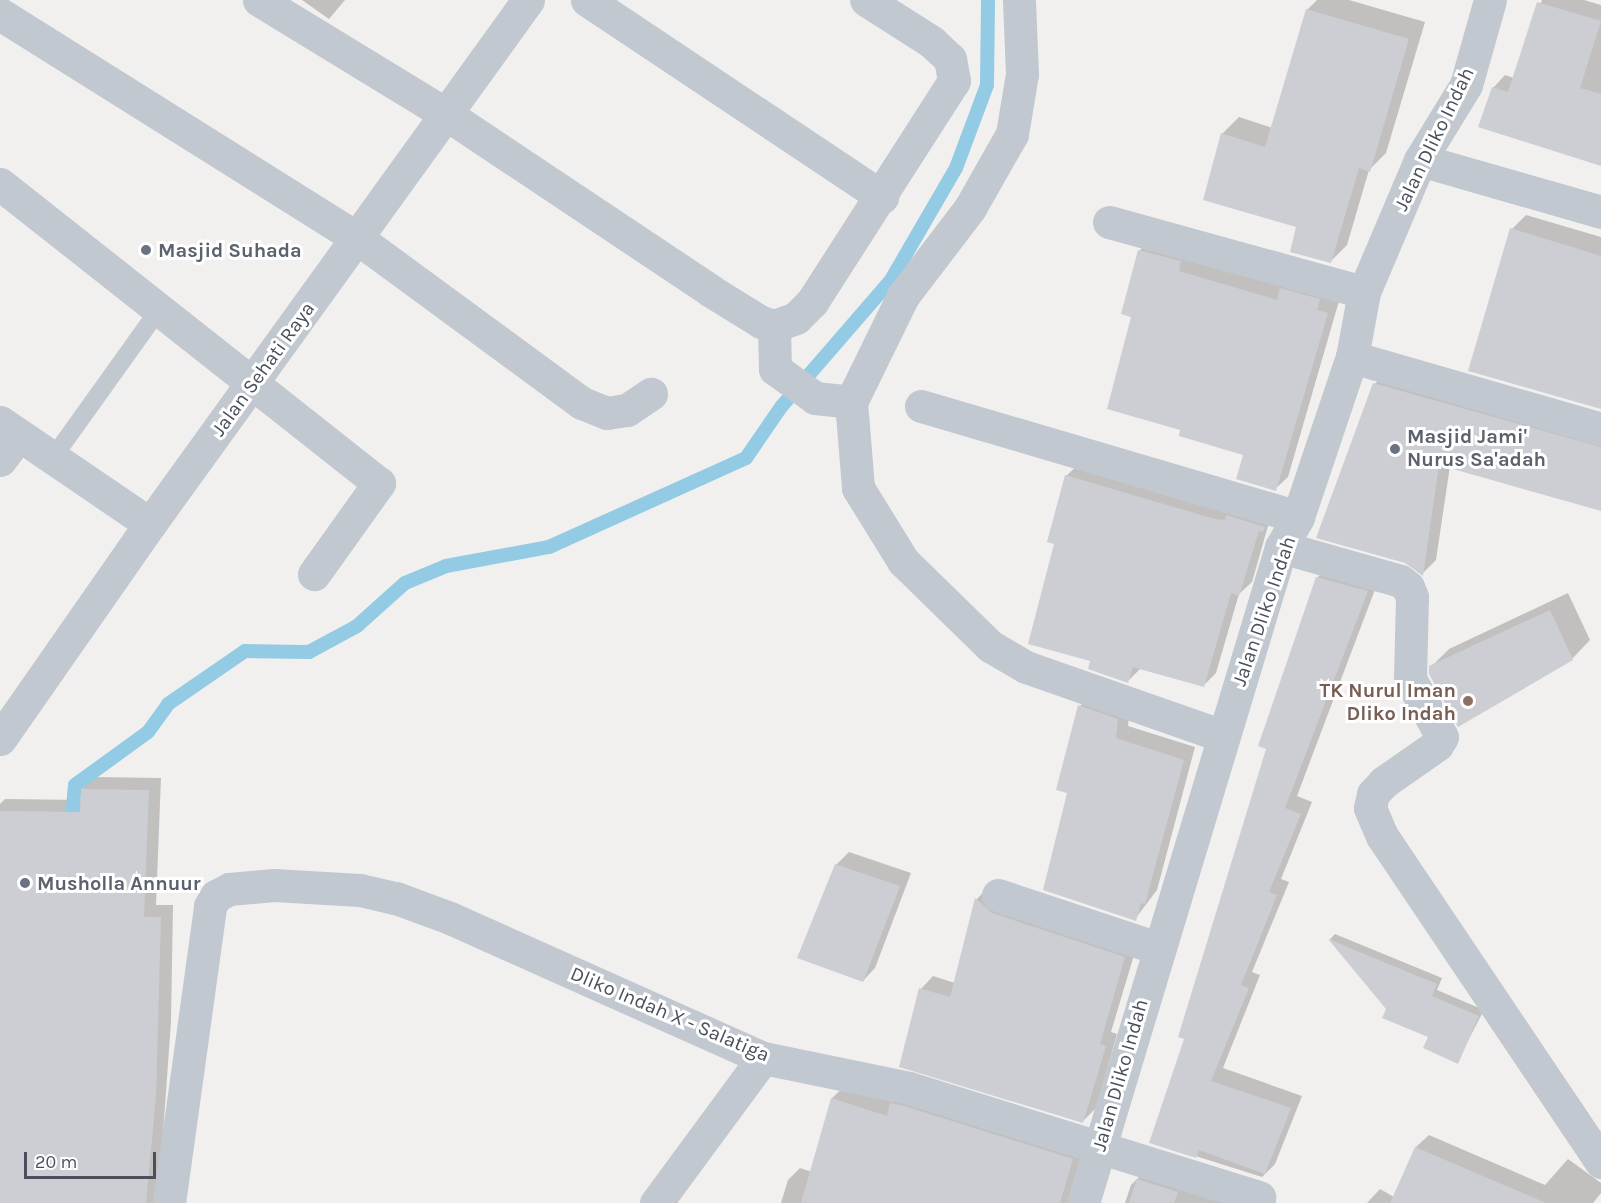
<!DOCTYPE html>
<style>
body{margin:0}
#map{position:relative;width:1601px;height:1203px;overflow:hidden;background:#f2f0ef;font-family:Karla,sans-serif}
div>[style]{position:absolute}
.shadow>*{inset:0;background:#0003}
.stream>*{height:14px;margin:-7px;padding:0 7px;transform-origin:7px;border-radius:7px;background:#93cae4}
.building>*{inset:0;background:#cdced3}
.lane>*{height:18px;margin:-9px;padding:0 9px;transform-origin:9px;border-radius:9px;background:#c1c8d0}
.street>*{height:33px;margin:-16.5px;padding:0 16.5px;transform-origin:16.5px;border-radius:16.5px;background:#c1c8d0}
.dots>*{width:16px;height:16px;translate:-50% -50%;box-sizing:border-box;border:3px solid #fff;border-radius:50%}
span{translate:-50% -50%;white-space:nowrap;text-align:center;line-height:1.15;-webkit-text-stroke:6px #fff;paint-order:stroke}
.street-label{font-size:20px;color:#49505b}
.worship-label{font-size:20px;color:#5b616d;font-weight:700}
.left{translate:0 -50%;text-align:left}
.education-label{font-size:20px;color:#785e54;font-weight:700}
.right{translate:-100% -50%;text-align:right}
.scale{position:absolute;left:24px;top:1152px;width:132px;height:27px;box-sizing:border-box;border:3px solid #49505b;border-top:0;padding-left:8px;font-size:18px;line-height:21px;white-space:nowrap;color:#49505b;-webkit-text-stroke:4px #fff;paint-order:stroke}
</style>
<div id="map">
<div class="shadow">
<div style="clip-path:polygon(302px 0,345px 0,329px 19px)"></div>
<div style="clip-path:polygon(1317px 0,1349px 0,1425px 22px,1386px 153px,1369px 170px,1347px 245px,1330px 262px,1222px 134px,1239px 117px,1273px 128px,1308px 9px)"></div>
<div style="clip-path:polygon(1542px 0,1584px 0,1601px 5px,1601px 165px,1493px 88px,1505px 75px,1514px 78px)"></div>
<div style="clip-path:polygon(1526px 215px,1601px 237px,1601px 408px,1512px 229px)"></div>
<div style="clip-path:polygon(1152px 238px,1339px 301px,1288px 477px,1275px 489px,1244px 454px,1182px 429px,1133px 316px,1123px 313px,1140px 250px)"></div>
<div style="clip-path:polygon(1389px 369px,1601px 430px,1601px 509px,1450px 466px,1436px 560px,1422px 574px,1375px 384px)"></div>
<div style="clip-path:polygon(1079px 464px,1276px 518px,1268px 526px,1252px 582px,1239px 594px,1216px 673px,1203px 686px,1140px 669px,1128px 681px,1092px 660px,1056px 543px,1066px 476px)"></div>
<div style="clip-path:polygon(1330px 565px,1379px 579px,1297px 796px,1312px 802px,1281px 879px,1289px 882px,1252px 972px,1260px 975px,1223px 1068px,1302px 1096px,1275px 1164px,1262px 1177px,1151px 1142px,1186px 1038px,1268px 748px,1259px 745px,1318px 577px)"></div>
<div style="clip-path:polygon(1568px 593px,1590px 640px,1572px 659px,1431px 667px,1449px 649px)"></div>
<div style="clip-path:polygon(1092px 694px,1130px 707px,1128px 726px,1195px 747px,1157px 890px,1135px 919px,1069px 792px,1080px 706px)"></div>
<div style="clip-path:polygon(95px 777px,161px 778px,156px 905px,173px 905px,171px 1022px,158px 1203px,0 1203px,0 804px,5px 799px,82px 800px,82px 789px)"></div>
<div style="clip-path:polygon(849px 852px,911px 873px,875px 968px,863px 981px,836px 865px)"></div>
<div style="clip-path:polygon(989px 886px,1137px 945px,1111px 1032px,1117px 1034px,1096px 1108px,1083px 1121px,921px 989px,933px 976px,955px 983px,977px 899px)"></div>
<div style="clip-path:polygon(1335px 934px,1442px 978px,1437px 990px,1484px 1010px,1457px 1062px,1430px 1036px,1387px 1009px,1330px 939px)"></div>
<div style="clip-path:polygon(845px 1086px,904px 1091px,1084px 1146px,1068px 1203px,781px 1203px,788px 1180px,800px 1168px,812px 1172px,832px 1098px)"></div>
<div style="clip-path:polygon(1429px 1135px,1545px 1185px,1568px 1159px,1601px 1183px,1601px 1193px,1593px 1203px,1367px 1203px,1380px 1189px,1394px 1197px,1416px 1147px)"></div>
<div style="clip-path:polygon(1143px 1173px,1259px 1203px,1125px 1203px,1131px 1185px)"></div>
</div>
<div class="stream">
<div style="left:71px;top:829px;width:44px;rotate:-84.8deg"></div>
<div style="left:75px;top:785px;width:90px;rotate:-36deg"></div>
<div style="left:148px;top:732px;width:34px;rotate:-54deg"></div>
<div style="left:168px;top:704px;width:93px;rotate:-34.5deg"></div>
<div style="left:245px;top:651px;width:64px;rotate:0.9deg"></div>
<div style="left:309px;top:652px;width:55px;rotate:-28.4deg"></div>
<div style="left:357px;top:626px;width:64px;rotate:-41.9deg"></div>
<div style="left:405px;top:583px;width:44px;rotate:-22.5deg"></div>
<div style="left:446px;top:566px;width:105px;rotate:-10.5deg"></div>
<div style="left:549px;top:547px;width:216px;rotate:-24.3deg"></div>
<div style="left:746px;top:458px;width:62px;rotate:-55.5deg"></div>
<div style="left:781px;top:407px;width:168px;rotate:-49.1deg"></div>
<div style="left:891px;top:280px;width:129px;rotate:-59.9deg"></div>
<div style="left:956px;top:168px;width:89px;rotate:-69.5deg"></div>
<div style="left:987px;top:85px;width:85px;rotate:-89.3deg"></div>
</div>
<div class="building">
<div style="clip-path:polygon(1537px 2px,1601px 21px,1580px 88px,1601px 94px,1601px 166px,1478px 127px,1492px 87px,1508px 92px)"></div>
<div style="clip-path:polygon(1306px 9px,1409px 39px,1370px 172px,1359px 168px,1331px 263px,1290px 252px,1296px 227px,1203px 200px,1221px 133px,1265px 147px)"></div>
<div style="clip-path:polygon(1510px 228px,1601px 256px,1601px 409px,1468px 371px)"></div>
<div style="clip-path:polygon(1138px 250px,1181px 261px,1179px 271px,1277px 300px,1280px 288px,1320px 299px,1317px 310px,1328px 313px,1276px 491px,1236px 479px,1243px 455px,1179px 436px,1180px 430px,1107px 409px,1131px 317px,1121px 314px)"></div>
<div style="clip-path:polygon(1373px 383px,1601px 447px,1601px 511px,1439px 465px,1423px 576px,1405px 563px,1316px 538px)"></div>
<div style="clip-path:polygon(1065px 475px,1215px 519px,1225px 520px,1226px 515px,1265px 527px,1263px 532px,1259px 531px,1239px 596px,1231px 593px,1204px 687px,1133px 667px,1128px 683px,1088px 669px,1090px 661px,1028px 644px,1054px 544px,1047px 542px)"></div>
<div style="clip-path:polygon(1316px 577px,1368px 591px,1285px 808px,1301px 814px,1269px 892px,1277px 895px,1241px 985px,1249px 988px,1211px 1081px,1291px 1108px,1265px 1174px,1199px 1150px,1196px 1158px,1149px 1143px,1184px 1039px,1178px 1037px,1266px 749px,1258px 746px)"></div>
<div style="clip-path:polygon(1550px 610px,1573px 660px,1458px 727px,1429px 674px,1429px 666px)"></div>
<div style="clip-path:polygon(1078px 705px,1118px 719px,1116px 738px,1184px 760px,1145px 904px,1141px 903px,1136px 921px,1043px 890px,1067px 793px,1056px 790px)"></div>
<div style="clip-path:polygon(81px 789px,149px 790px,144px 917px,161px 917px,156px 1096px,146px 1203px,0 1203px,0 811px,80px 812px)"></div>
<div style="clip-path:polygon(835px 864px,900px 886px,863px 982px,797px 958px)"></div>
<div style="clip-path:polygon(975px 898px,992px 913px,1125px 957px,1100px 1044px,1106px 1046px,1083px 1123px,899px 1067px,919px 988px,950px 997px)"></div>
<div style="clip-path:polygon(1328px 939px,1437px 984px,1432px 996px,1479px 1016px,1458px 1064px,1423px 1048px,1428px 1037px,1382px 1018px,1386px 1009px)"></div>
<div style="clip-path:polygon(831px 1098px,887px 1116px,890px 1103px,904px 1106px,1073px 1159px,1060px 1203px,801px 1203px)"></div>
<div style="clip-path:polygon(1415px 1147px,1546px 1203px,1390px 1203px)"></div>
<div style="clip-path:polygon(1137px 1179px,1178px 1192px,1174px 1203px,1129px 1203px)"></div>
</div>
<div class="lane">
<div style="left:52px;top:459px;width:182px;rotate:-54.4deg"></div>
</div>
<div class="street">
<div style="left:259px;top:0;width:219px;rotate:31.4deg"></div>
<div style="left:446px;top:114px;width:319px;rotate:33.7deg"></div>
<div style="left:711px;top:291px;width:59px;rotate:31.8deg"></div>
<div style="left:761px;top:322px;width:14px;rotate:17deg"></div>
<div style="left:774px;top:326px;width:23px;rotate:-20deg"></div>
<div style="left:796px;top:318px;width:23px;rotate:-45deg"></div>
<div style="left:812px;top:302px;width:263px;rotate:-57.3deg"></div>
<div style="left:954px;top:81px;width:22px;rotate:-100deg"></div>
<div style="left:950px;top:59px;width:25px;rotate:-137deg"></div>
<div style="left:932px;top:42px;width:78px;rotate:-147.5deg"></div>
<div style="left:587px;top:0;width:355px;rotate:33.7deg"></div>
<div style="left:1019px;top:0;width:74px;rotate:87.7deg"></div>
<div style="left:1022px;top:74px;width:61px;rotate:99.5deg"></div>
<div style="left:1012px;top:134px;width:85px;rotate:119.6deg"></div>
<div style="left:970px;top:208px;width:111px;rotate:127.3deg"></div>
<div style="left:903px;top:296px;width:118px;rotate:116.1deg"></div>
<div style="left:851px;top:402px;width:86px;rotate:85.3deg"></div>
<div style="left:858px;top:488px;width:86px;rotate:58.3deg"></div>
<div style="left:903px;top:561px;width:122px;rotate:44.3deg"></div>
<div style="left:990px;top:646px;width:42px;rotate:30.3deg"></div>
<div style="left:1026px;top:667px;width:209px;rotate:19.3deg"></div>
<div style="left:0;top:14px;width:421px;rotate:32.1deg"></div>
<div style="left:357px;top:238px;width:279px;rotate:36.3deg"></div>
<div style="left:582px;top:403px;width:27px;rotate:22deg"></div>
<div style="left:607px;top:413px;width:20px;rotate:-9deg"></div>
<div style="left:627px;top:410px;width:29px;rotate:-34deg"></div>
<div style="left:1420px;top:160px;width:188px;rotate:16deg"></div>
<div style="left:0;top:184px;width:483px;rotate:38.3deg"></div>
<div style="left:379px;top:483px;width:112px;rotate:125.5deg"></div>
<div style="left:1109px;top:222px;width:264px;rotate:15.4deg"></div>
<div style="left:774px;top:326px;width:43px;rotate:88.7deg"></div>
<div style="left:775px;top:369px;width:49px;rotate:35.9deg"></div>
<div style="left:815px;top:398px;width:36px;rotate:6deg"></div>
<div style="left:1352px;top:357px;width:259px;rotate:16.1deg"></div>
<div style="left:921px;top:406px;width:393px;rotate:16.4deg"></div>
<div style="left:0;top:422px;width:181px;rotate:34.2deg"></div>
<div style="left:0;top:460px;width:31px;rotate:-53deg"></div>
<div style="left:1281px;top:547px;width:124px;rotate:15.9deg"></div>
<div style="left:1400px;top:581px;width:10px;rotate:37deg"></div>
<div style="left:1408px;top:587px;width:11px;rotate:68deg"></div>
<div style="left:1412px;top:597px;width:82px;rotate:91.4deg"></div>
<div style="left:1410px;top:679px;width:66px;rotate:61.1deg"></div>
<div style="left:1442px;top:737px;width:9px;rotate:122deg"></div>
<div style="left:1437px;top:745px;width:65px;rotate:145.1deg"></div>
<div style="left:1384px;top:782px;width:16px;rotate:133deg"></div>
<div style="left:1373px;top:794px;width:14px;rotate:102deg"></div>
<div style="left:1370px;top:808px;width:30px;rotate:67deg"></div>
<div style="left:1382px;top:836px;width:393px;rotate:56.1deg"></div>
<div style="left:0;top:739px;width:262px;rotate:-55.1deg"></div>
<div style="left:150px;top:524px;width:646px;rotate:-54.19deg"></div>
<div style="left:998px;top:895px;width:168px;rotate:18.4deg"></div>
<div style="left:169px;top:1203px;width:300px;rotate:-82.1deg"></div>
<div style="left:210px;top:906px;width:12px;rotate:-59deg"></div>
<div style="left:216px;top:896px;width:15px;rotate:-28deg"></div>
<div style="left:229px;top:889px;width:45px;rotate:-5.1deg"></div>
<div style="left:274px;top:885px;width:86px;rotate:3.3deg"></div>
<div style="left:360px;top:890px;width:37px;rotate:13deg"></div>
<div style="left:396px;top:898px;width:58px;rotate:20.3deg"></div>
<div style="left:450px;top:918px;width:343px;rotate:24.1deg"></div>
<div style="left:763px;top:1058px;width:149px;rotate:11.6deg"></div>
<div style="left:909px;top:1088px;width:367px;rotate:17.3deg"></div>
<div style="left:656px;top:1203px;width:180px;rotate:-53.6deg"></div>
<div style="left:1083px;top:1203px;width:685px;rotate:-73.2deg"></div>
<div style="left:1281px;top:547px;width:34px;rotate:-60deg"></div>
<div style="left:1298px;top:517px;width:169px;rotate:-71.4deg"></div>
<div style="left:1352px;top:357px;width:66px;rotate:-79.5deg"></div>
<div style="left:1364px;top:292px;width:143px;rotate:-67deg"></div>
<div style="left:1420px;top:160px;width:88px;rotate:-58.5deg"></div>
<div style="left:1466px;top:85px;width:88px;rotate:-74.2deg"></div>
</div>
<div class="dots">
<div style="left:146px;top:250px;background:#6b7280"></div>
<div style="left:1395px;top:449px;background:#6b7280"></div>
<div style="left:1468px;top:701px;background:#8d6e63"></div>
<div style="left:25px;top:883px;background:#6b7280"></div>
</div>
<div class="street-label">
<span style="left:1434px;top:139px;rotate:-64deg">Jalan Dliko Indah</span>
<span style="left:263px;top:369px;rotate:-54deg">Jalan Sehati Raya</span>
<span style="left:1264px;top:611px;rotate:-71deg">Jalan Dliko Indah</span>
<span style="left:670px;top:1014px;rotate:23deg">Dliko Indah X - Salatiga</span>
<span style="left:1120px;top:1075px;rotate:-74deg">Jalan Dliko Indah</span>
</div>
<div class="worship-label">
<span class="left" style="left:158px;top:250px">Masjid Suhada</span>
<span class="left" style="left:1407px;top:448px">Masjid Jami'<br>Nurus Sa'adah</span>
<span class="left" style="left:37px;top:883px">Musholla Annuur</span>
</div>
<div class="education-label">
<span class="right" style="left:1456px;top:702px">TK Nurul Iman<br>Dliko Indah</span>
</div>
<div class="scale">20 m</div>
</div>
